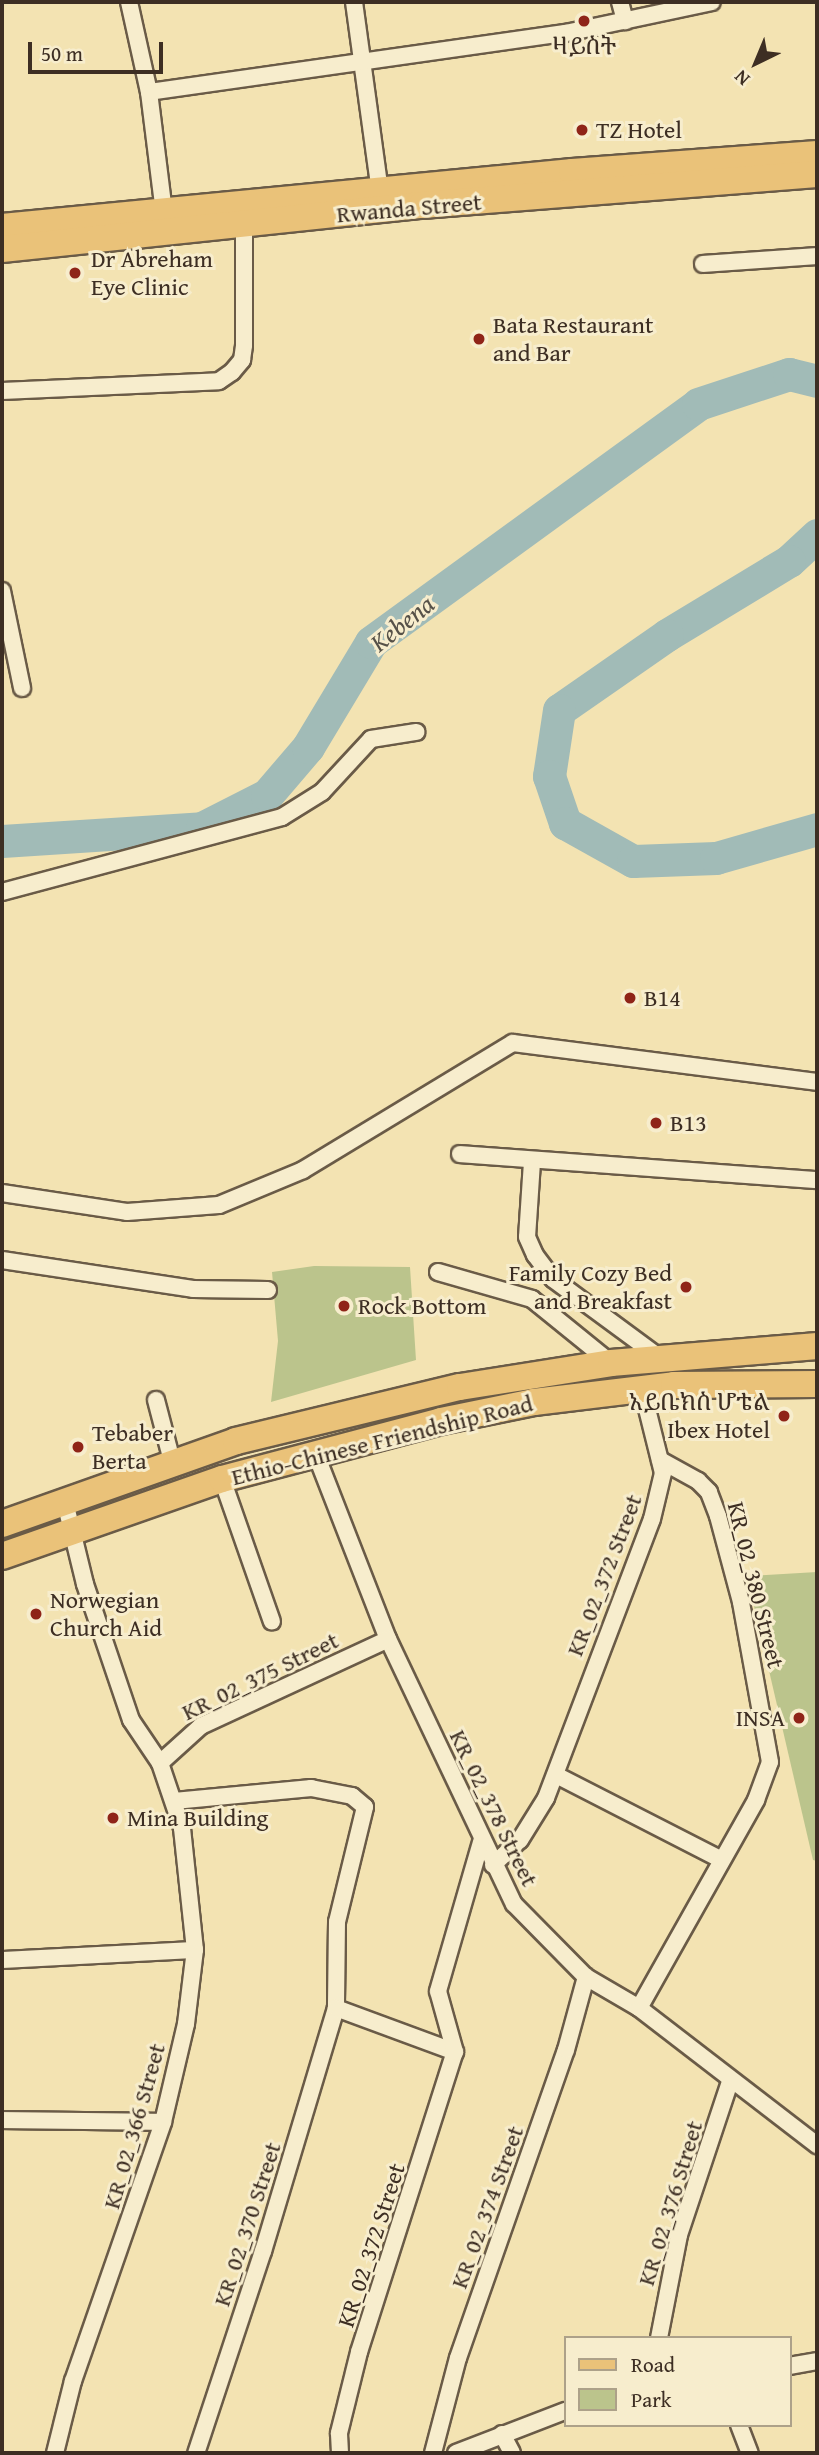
<!DOCTYPE html>
<meta charset="utf-8">
<style>
body{margin:0}
#map{position:relative;width:819px;height:2455px;overflow:hidden;background:#f3e3b2;font-family:"Gentium Book Plus","Noto Serif Ethiopic",serif}
div>[style]{position:absolute}
.green>*{inset:0;background:#bbc48c}
.river>*{height:33px;margin:-16.5px;padding:0 16.5px;transform-origin:16.5px;border-radius:16.5px;background:#a1bbb7}
.roads{filter:drop-shadow(2px 0 #6a5b47) drop-shadow(-2px 0 #6a5b47) drop-shadow(0 2px #6a5b47) drop-shadow(0 -2px #6a5b47)}
.minor>*{height:16px;margin:-8px;padding:0 8px;transform-origin:8px;border-radius:8px;background:#f7edcd}
.primary>*{height:26px;margin:-13px;padding:0 13px;transform-origin:13px;border-radius:13px;background:#eac279}
.dots>*{width:19px;height:19px;translate:-50% -50%;box-sizing:border-box;border:4px solid #f7edcd;border-radius:50%}
span{translate:-50% -50%;white-space:nowrap;text-align:center;line-height:1.15;-webkit-text-stroke:6px #f7edcd;paint-order:stroke}
.poi-label{font-size:24px;color:#3d2e23}
.left{translate:0 -50%;text-align:left}
.right{translate:-100% -50%;text-align:right}
.street-label{font-size:24px;color:#3d2e23}
.water-label{font-size:26px;color:#565148;font-style:italic}
.frame{position:absolute;inset:0;border:4px solid #3d2e23;pointer-events:none}
.legend{position:absolute;left:564px;top:2336px;width:228px;height:91px;box-sizing:border-box;background:#f7edcd;border:2px solid #ada189;margin:0;padding:9px 12px;list-style:none;font-size:21px;color:#3d2e23}
.legend li{display:flex;align-items:center;gap:14px;height:35px}
.legend b{width:35px;border:2px solid #ada189}
.north{position:absolute;left:721px;top:28px;width:70px;height:70px;-webkit-text-stroke:5px #f7edcd;paint-order:stroke;rotate:223deg;font-size:19px;font-weight:700;line-height:28px;text-align:center;color:#3d2e23}
.north::after{content:'';display:block;margin:auto;width:24px;height:32px;background:#3d2e23;clip-path:polygon(50% 0,100% 100%,50% 72%,0 100%)}
.scale{position:absolute;left:28px;top:42px;width:135px;height:32px;box-sizing:border-box;border:4px solid #3d2e23;border-top:0;padding-left:9px;font-size:21px;line-height:24px;white-space:nowrap;color:#3d2e23;-webkit-text-stroke:5px #f7edcd;paint-order:stroke}
</style>
<div id="map">
<div class="green">
<div style="clip-path:polygon(314px 1266px,410px 1267px,416px 1360px,271px 1402px,278px 1341px,272px 1272px)"></div>
<div style="clip-path:polygon(817px 1572px,817px 1861px,813px 1860px,747px 1576px)"></div>
</div>
<div class="river">
<div style="left:817px;top:535px;width:38px;rotate:137deg"></div>
<div style="left:789px;top:561px;width:143px;rotate:148.8deg"></div>
<div style="left:667px;top:635px;width:131px;rotate:145.2deg"></div>
<div style="left:559px;top:710px;width:67px;rotate:98.6deg"></div>
<div style="left:549px;top:776px;width:50px;rotate:71.2deg"></div>
<div style="left:565px;top:823px;width:78px;rotate:29.2deg"></div>
<div style="left:633px;top:861px;width:83px;rotate:-2.1deg"></div>
<div style="left:716px;top:858px;width:105px;rotate:-16deg"></div>
<div style="left:2px;top:841px;width:200px;rotate:-3.7deg"></div>
<div style="left:202px;top:828px;width:73px;rotate:-26.9deg"></div>
<div style="left:267px;top:795px;width:63px;rotate:-49.5deg"></div>
<div style="left:308px;top:747px;width:122px;rotate:-59deg"></div>
<div style="left:371px;top:642px;width:404px;rotate:-36deg"></div>
<div style="left:698px;top:404px;width:96px;rotate:-18.2deg"></div>
<div style="left:789px;top:374px;width:29px;rotate:14deg"></div>
</div>
<div class="roads">
<div class="minor">
<div style="left:129px;top:2px;width:92px;rotate:77.5deg"></div>
<div style="left:149px;top:92px;width:121px;rotate:82.9deg"></div>
<div style="left:354px;top:2px;width:191px;rotate:82.2deg"></div>
<div style="left:620px;top:2px;width:20px;rotate:75deg"></div>
<div style="left:149px;top:92px;width:421px;rotate:-8.1deg"></div>
<div style="left:566px;top:33px;width:149px;rotate:-12deg"></div>
<div style="left:703px;top:264px;width:114px;rotate:-4deg"></div>
<div style="left:2px;top:391px;width:217px;rotate:-2.6deg"></div>
<div style="left:219px;top:381px;width:16px;rotate:-35deg"></div>
<div style="left:232px;top:372px;width:16px;rotate:-50deg"></div>
<div style="left:242px;top:360px;width:15px;rotate:-82deg"></div>
<div style="left:244px;top:345px;width:129px;rotate:-90deg"></div>
<div style="left:2px;top:591px;width:99px;rotate:78.3deg"></div>
<div style="left:2px;top:892px;width:290px;rotate:-15deg"></div>
<div style="left:282px;top:817px;width:47px;rotate:-32deg"></div>
<div style="left:322px;top:792px;width:72px;rotate:-47.2deg"></div>
<div style="left:371px;top:739px;width:46px;rotate:-8.8deg"></div>
<div style="left:460px;top:1154px;width:358px;rotate:4.2deg"></div>
<div style="left:532px;top:1162px;width:75px;rotate:93.8deg"></div>
<div style="left:527px;top:1237px;width:20px;rotate:66deg"></div>
<div style="left:535px;top:1255px;width:30px;rotate:53deg"></div>
<div style="left:553px;top:1279px;width:133px;rotate:36.4deg"></div>
<div style="left:2px;top:1193px;width:126px;rotate:8.6deg"></div>
<div style="left:127px;top:1212px;width:92px;rotate:-4.4deg"></div>
<div style="left:219px;top:1205px;width:91px;rotate:-22.6deg"></div>
<div style="left:303px;top:1170px;width:245px;rotate:-31.2deg"></div>
<div style="left:513px;top:1043px;width:306px;rotate:7.3deg"></div>
<div style="left:2px;top:1260px;width:193px;rotate:8.6deg"></div>
<div style="left:193px;top:1289px;width:75px;rotate:0.8deg"></div>
<div style="left:438px;top:1272px;width:98px;rotate:16deg"></div>
<div style="left:532px;top:1299px;width:102px;rotate:39deg"></div>
<div style="left:156px;top:1400px;width:63px;rotate:75.3deg"></div>
<div style="left:315px;top:1452px;width:201px;rotate:68.7deg"></div>
<div style="left:388px;top:1639px;width:293px;rotate:64.6deg"></div>
<div style="left:514px;top:1904px;width:103px;rotate:45.4deg"></div>
<div style="left:586px;top:1977px;width:61px;rotate:30.3deg"></div>
<div style="left:639px;top:2008px;width:225px;rotate:37.6deg"></div>
<div style="left:222px;top:1479px;width:151px;rotate:70.7deg"></div>
<div style="left:160px;top:1763px;width:55px;rotate:-42.1deg"></div>
<div style="left:201px;top:1726px;width:206px;rotate:-24.9deg"></div>
<div style="left:556px;top:1775px;width:184px;rotate:27.1deg"></div>
<div style="left:174px;top:1801px;width:138px;rotate:-5.4deg"></div>
<div style="left:311px;top:1788px;width:42px;rotate:11deg"></div>
<div style="left:352px;top:1796px;width:17px;rotate:40deg"></div>
<div style="left:365px;top:1807px;width:118px;rotate:103.7deg"></div>
<div style="left:337px;top:1922px;width:86px;rotate:90.7deg"></div>
<div style="left:336px;top:2008px;width:254px;rotate:106.7deg"></div>
<div style="left:263px;top:2251px;width:213px;rotate:108.3deg"></div>
<div style="left:493px;top:1865px;width:37px;rotate:-43deg"></div>
<div style="left:520px;top:1840px;width:49px;rotate:-58.2deg"></div>
<div style="left:546px;top:1798px;width:298px;rotate:-69.2deg"></div>
<div style="left:652px;top:1519px;width:47px;rotate:-76.6deg"></div>
<div style="left:663px;top:1473px;width:87px;rotate:-104deg"></div>
<div style="left:2px;top:1960px;width:193px;rotate:-3deg"></div>
<div style="left:336px;top:2008px;width:127px;rotate:20.3deg"></div>
<div style="left:639px;top:2008px;width:239px;rotate:-60.6deg"></div>
<div style="left:756px;top:1800px;width:40px;rotate:-69.8deg"></div>
<div style="left:770px;top:1762px;width:163px;rotate:-100.3deg"></div>
<div style="left:741px;top:1602px;width:89px;rotate:-105deg"></div>
<div style="left:718px;top:1516px;width:26px;rotate:-111deg"></div>
<div style="left:709px;top:1492px;width:16px;rotate:-135deg"></div>
<div style="left:698px;top:1481px;width:43px;rotate:-151.1deg"></div>
<div style="left:2px;top:2120px;width:161px;rotate:0.7deg"></div>
<div style="left:659px;top:2338px;width:105px;rotate:-79deg"></div>
<div style="left:679px;top:2235px;width:161px;rotate:-71.6deg"></div>
<div style="left:789px;top:2366px;width:28px;rotate:-10deg"></div>
<div style="left:739px;top:2425px;width:30px;rotate:69deg"></div>
<div style="left:502px;top:2434px;width:21px;rotate:62deg"></div>
<div style="left:55px;top:2453px;width:74px;rotate:-76deg"></div>
<div style="left:73px;top:2381px;width:274px;rotate:-70.8deg"></div>
<div style="left:163px;top:2122px;width:101px;rotate:-76.8deg"></div>
<div style="left:186px;top:2024px;width:75px;rotate:-83.1deg"></div>
<div style="left:195px;top:1950px;width:123px;rotate:-96.1deg"></div>
<div style="left:182px;top:1828px;width:69px;rotate:-108.7deg"></div>
<div style="left:160px;top:1763px;width:52px;rotate:-124deg"></div>
<div style="left:131px;top:1720px;width:144px;rotate:-108.7deg"></div>
<div style="left:85px;top:1584px;width:89px;rotate:-103.7deg"></div>
<div style="left:340px;top:2453px;width:20px;rotate:-93deg"></div>
<div style="left:339px;top:2433px;width:83px;rotate:-76.1deg"></div>
<div style="left:359px;top:2352px;width:315px;rotate:-72.3deg"></div>
<div style="left:455px;top:2052px;width:63px;rotate:-105.6deg"></div>
<div style="left:438px;top:1991px;width:155px;rotate:-73.9deg"></div>
<div style="left:433px;top:2453px;width:98px;rotate:-75.3deg"></div>
<div style="left:458px;top:2358px;width:326px;rotate:-70.7deg"></div>
<div style="left:566px;top:2050px;width:76px;rotate:-74.7deg"></div>
<div style="left:456px;top:2453px;width:117px;rotate:-21.1deg"></div>
</div>
<div class="primary">
<div style="left:2px;top:227px;width:573px;rotate:-5.51deg"></div>
<div style="left:572px;top:172px;width:246px;rotate:-4.2deg"></div>
<div style="left:2px;top:249px;width:422px;rotate:-6deg"></div>
<div style="left:422px;top:205px;width:396px;rotate:-4.5deg"></div>
<div style="left:2px;top:1524px;width:248px;rotate:-19.5deg"></div>
<div style="left:236px;top:1441px;width:230px;rotate:-13.6deg"></div>
<div style="left:460px;top:1387px;width:153px;rotate:-9deg"></div>
<div style="left:611px;top:1363px;width:207px;rotate:-4.7deg"></div>
<div style="left:2px;top:1556px;width:233px;rotate:-19.3deg"></div>
<div style="left:222px;top:1479px;width:227px;rotate:-14.8deg"></div>
<div style="left:441px;top:1421px;width:95px;rotate:-11.5deg"></div>
<div style="left:534px;top:1402px;width:141px;rotate:-6.9deg"></div>
<div style="left:674px;top:1385px;width:143px;rotate:-0.4deg"></div>
</div>
</div>
<div class="dots">
<div style="left:584px;top:21px;background:#8f2418"></div>
<div style="left:582px;top:130px;background:#8f2418"></div>
<div style="left:75px;top:273px;background:#8f2418"></div>
<div style="left:479px;top:339px;background:#8f2418"></div>
<div style="left:630px;top:998px;background:#8f2418"></div>
<div style="left:656px;top:1123px;background:#8f2418"></div>
<div style="left:686px;top:1287px;background:#8f2418"></div>
<div style="left:344px;top:1306px;background:#8f2418"></div>
<div style="left:784px;top:1416px;background:#8f2418"></div>
<div style="left:78px;top:1447px;background:#8f2418"></div>
<div style="left:36px;top:1614px;background:#8f2418"></div>
<div style="left:799px;top:1718px;background:#8f2418"></div>
<div style="left:113px;top:1818px;background:#8f2418"></div>
</div>
<div class="poi-label">
<span style="left:584px;top:46px">ዛይስት</span>
<span class="left" style="left:596px;top:130px">TZ Hotel</span>
<span class="left" style="left:91px;top:273px">Dr Abreham<br>Eye Clinic</span>
<span class="left" style="left:493px;top:339px">Bata Restaurant<br>and Bar</span>
<span class="left" style="left:644px;top:998px">B14</span>
<span class="left" style="left:670px;top:1123px">B13</span>
<span class="right" style="left:672px;top:1287px">Family Cozy Bed<br>and Breakfast</span>
<span class="left" style="left:358px;top:1306px">Rock Bottom</span>
<span class="right" style="left:770px;top:1416px">አይቤክስ ሆቴል<br>Ibex Hotel</span>
<span class="left" style="left:92px;top:1447px">Tebaber<br>Berta</span>
<span class="left" style="left:50px;top:1614px">Norwegian<br>Church Aid</span>
<span class="right" style="left:785px;top:1718px">INSA</span>
<span class="left" style="left:127px;top:1818px">Mina Building</span>
</div>
<div class="street-label">
<span style="left:409px;top:208px;rotate:-5deg">Rwanda Street</span>
<span style="left:382px;top:1440px;rotate:-14deg">Ethio-Chinese Friendship Road</span>
<span style="left:604px;top:1575px;rotate:-69deg">KR_02_372 Street</span>
<span style="left:756px;top:1585px;rotate:76deg">KR_02_380 Street</span>
<span style="left:260px;top:1676px;rotate:-26deg">KR_02_375 Street</span>
<span style="left:494px;top:1808px;rotate:64deg">KR_02_378 Street</span>
<span style="left:134px;top:2126px;rotate:-74deg">KR_02_366 Street</span>
<span style="left:670px;top:2203px;rotate:-73deg">KR_02_376 Street</span>
<span style="left:487px;top:2207px;rotate:-70deg">KR_02_374 Street</span>
<span style="left:247px;top:2224px;rotate:-72deg">KR_02_370 Street</span>
<span style="left:371px;top:2245px;rotate:-72deg">KR_02_372 Street</span>
</div>
<div class="water-label">
<span style="left:402px;top:623px;rotate:-39deg">Kebena</span>
</div>
<div class="frame"></div>
<ul class="legend">
<li><b style="height:9px;background:#eac279"></b>Road</li>
<li><b style="height:19px;background:#bbc48c"></b>Park</li>
</ul>
<div class="north">N</div>
<div class="scale">50 m</div>
</div>
